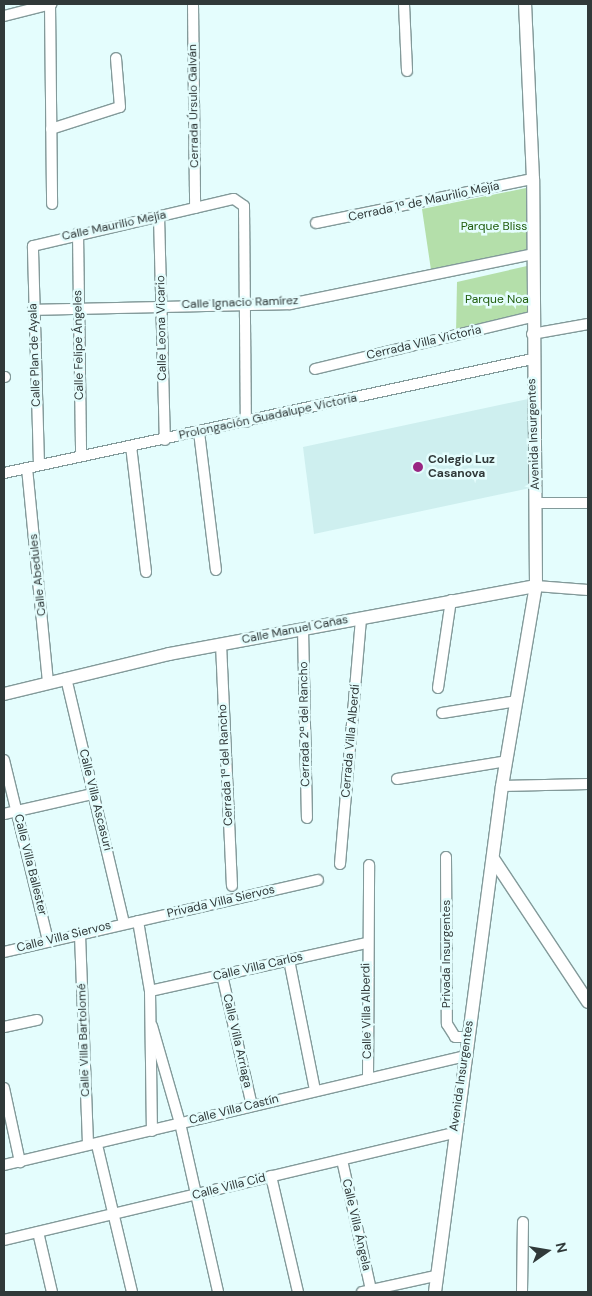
<!DOCTYPE html>
<meta charset="utf-8">
<style>
body{margin:0}
#map{position:relative;width:592px;height:1296px;overflow:hidden;background:#e4fdfd;font-family:"DM Sans",sans-serif}
div>[style]{position:absolute}
.built>*{inset:0;background:#ceefef}
.green>*{inset:0;background:#b4dfaa}
.roads{filter:drop-shadow(1px 0 #839a9a) drop-shadow(-1px 0 #839a9a) drop-shadow(0 1px #839a9a) drop-shadow(0 -1px #839a9a)}
.minor>*{height:10px;margin:-5px;padding:0 5px;transform-origin:5px;border-radius:5px;background:#fff}
.tertiary>*{height:12px;margin:-6px;padding:0 6px;transform-origin:6px;border-radius:6px;background:#fff}
.dots>*{width:14px;height:14px;translate:-50% -50%;box-sizing:border-box;border:2px solid #e4fdfd;border-radius:50%}
span{translate:-50% -50%;white-space:nowrap;text-align:center;line-height:1.15;-webkit-text-stroke:5px #e4fdfd;paint-order:stroke}
.street-label{font-size:12px;color:#303939}
.park-label{font-size:12px;color:#1f5c0c}
.poi-label{font-size:12px;color:#303939;font-weight:700}
.left{translate:0 -50%;text-align:left}
.frame{position:absolute;inset:0;border:5px solid #303939;pointer-events:none}
.north{position:absolute;left:522px;top:1226px;width:50px;height:50px;-webkit-text-stroke:4px #e4fdfd;paint-order:stroke;rotate:77deg;font-size:14px;font-weight:700;line-height:20px;text-align:center;color:#303939}
.north::after{content:'';display:block;margin:auto;width:18px;height:22px;background:#303939;clip-path:polygon(50% 0,100% 100%,50% 72%,0 100%)}
</style>
<div id="map">
<div class="built">
<div style="clip-path:polygon(528px 399px,530px 488px,314px 534px,303px 447px)"></div>
</div>
<div class="green">
<div style="clip-path:polygon(526px 188px,530px 251px,431px 270px,422px 209px)"></div>
<div style="clip-path:polygon(527px 266px,529px 320px,456px 334px,457px 282px)"></div>
</div>
<div class="roads">
<div class="minor">
<div style="left:50px;top:4px;width:200px;rotate:89.4deg"></div>
<div style="left:193px;top:4px;width:204px;rotate:89.4deg"></div>
<div style="left:404px;top:4px;width:67px;rotate:87.4deg"></div>
<div style="left:4px;top:16px;width:49px;rotate:-14.3deg"></div>
<div style="left:51px;top:129px;width:72px;rotate:-17.7deg"></div>
<div style="left:120px;top:107px;width:49px;rotate:-94.7deg"></div>
<div style="left:159px;top:216px;width:224px;rotate:88.5deg"></div>
<div style="left:316px;top:223px;width:221px;rotate:-11.5deg"></div>
<div style="left:78px;top:233px;width:223px;rotate:89.2deg"></div>
<div style="left:33px;top:310px;width:257px;rotate:-1.3deg"></div>
<div style="left:290px;top:304px;width:248px;rotate:-11.6deg"></div>
<div style="left:532px;top:334px;width:57px;rotate:-10.1deg"></div>
<div style="left:315px;top:369px;width:223px;rotate:-13.5deg"></div>
<div style="left:4px;top:377px;width:1px"></div>
<div style="left:199px;top:432px;width:139px;rotate:83deg"></div>
<div style="left:131px;top:446px;width:127px;rotate:83.2deg"></div>
<div style="left:39px;top:465px;width:219px;rotate:-91.6deg"></div>
<div style="left:33px;top:246px;width:206px;rotate:-13.2deg"></div>
<div style="left:234px;top:199px;width:12px;rotate:35deg"></div>
<div style="left:244px;top:206px;width:216px;rotate:89.5deg"></div>
<div style="left:27px;top:468px;width:215px;rotate:84.4deg"></div>
<div style="left:4px;top:473px;width:540px;rotate:-12.18deg"></div>
<div style="left:536px;top:503px;width:52px"></div>
<div style="left:536px;top:586px;width:52px;rotate:4.4deg"></div>
<div style="left:303px;top:629px;width:189px;rotate:88.8deg"></div>
<div style="left:221px;top:644px;width:242px;rotate:87.4deg"></div>
<div style="left:66px;top:678px;width:252px;rotate:76.7deg"></div>
<div style="left:438px;top:688px;width:89px;rotate:-81.6deg"></div>
<div style="left:442px;top:713px;width:76px;rotate:-9.1deg"></div>
<div style="left:4px;top:760px;width:186px;rotate:76.3deg"></div>
<div style="left:397px;top:779px;width:111px;rotate:-9.3deg"></div>
<div style="left:502px;top:786px;width:86px;rotate:-1.3deg"></div>
<div style="left:4px;top:814px;width:91px;rotate:-12.7deg"></div>
<div style="left:446px;top:857px;width:167px;rotate:89.7deg"></div>
<div style="left:447px;top:1024px;width:15px;rotate:58deg"></div>
<div style="left:455px;top:1037px;width:12px"></div>
<div style="left:340px;top:864px;width:247px;rotate:-85.1deg"></div>
<div style="left:138px;top:921px;width:71px;rotate:80.3deg"></div>
<div style="left:150px;top:991px;width:140px;rotate:89.2deg"></div>
<div style="left:80px;top:935px;width:209px;rotate:87.8deg"></div>
<div style="left:4px;top:952px;width:322px;rotate:-12.9deg"></div>
<div style="left:289px;top:960px;width:133px;rotate:78.7deg"></div>
<div style="left:222px;top:975px;width:134px;rotate:77.1deg"></div>
<div style="left:150px;top:991px;width:221px;rotate:-12.5deg"></div>
<div style="left:152px;top:1026px;width:101px;rotate:73.9deg"></div>
<div style="left:180px;top:1123px;width:173px;rotate:77.3deg"></div>
<div style="left:4px;top:1027px;width:34px;rotate:-12deg"></div>
<div style="left:368px;top:1079px;width:214px;rotate:-89.7deg"></div>
<div style="left:4px;top:1088px;width:76px;rotate:77.8deg"></div>
<div style="left:97px;top:1145px;width:151px;rotate:76.6deg"></div>
<div style="left:342px;top:1160px;width:133px;rotate:77.4deg"></div>
<div style="left:4px;top:1165px;width:474px;rotate:-13.3deg"></div>
<div style="left:271px;top:1176px;width:119px;rotate:76.9deg"></div>
<div style="left:38px;top:1232px;width:62px;rotate:76.9deg"></div>
<div style="left:4px;top:1240px;width:463px;rotate:-13.4deg"></div>
<div style="left:362px;top:1292px;width:75px;rotate:-12.4deg"></div>
<div style="left:522px;top:1292px;width:70px;rotate:-89.2deg"></div>
</div>
<div class="tertiary">
<div style="left:4px;top:694px;width:170px;rotate:-13.6deg"></div>
<div style="left:169px;top:654px;width:373px;rotate:-10.5deg"></div>
<div style="left:494px;top:860px;width:170px;rotate:56.5deg"></div>
<div style="left:435px;top:1292px;width:510px;rotate:-82.46deg"></div>
<div style="left:502px;top:786px;width:203px;rotate:-80.4deg"></div>
<div style="left:536px;top:586px;width:407px;rotate:-90.4deg"></div>
<div style="left:533px;top:179px;width:175px;rotate:-92.6deg"></div>
</div>
</div>
<div class="dots">
<div style="left:418px;top:467px;background:#992682"></div>
</div>
<div class="street-label">
<span style="left:194px;top:106px;rotate:-91deg">Cerrada Úrsulo Galván</span>
<span style="left:424px;top:202px;rotate:-12deg">Cerrada 1ª de Maurilio Mejía</span>
<span style="left:114px;top:226px;rotate:-12deg">Calle Maurilio Mejía</span>
<span style="left:240px;top:303px;rotate:-2deg">Calle Ignacio Ramírez</span>
<span style="left:162px;top:328px;rotate:-91deg">Calle Leona Vicario</span>
<span style="left:424px;top:343px;rotate:-13deg">Cerrada Villa Victoria</span>
<span style="left:79px;top:345px;rotate:-91deg">Calle Felipe Ángeles</span>
<span style="left:35px;top:355px;rotate:-92deg">Calle Plan de Ayala</span>
<span style="left:268px;top:417px;rotate:-12deg">Prolongación Guadalupe Victoria</span>
<span style="left:534px;top:434px;rotate:-92deg">Avenida Insurgentes</span>
<span style="left:38px;top:575px;rotate:-96deg">Calle Abedules</span>
<span style="left:295px;top:630px;rotate:-11deg">Calle Manuel Cañas</span>
<span style="left:305px;top:724px;rotate:-91deg">Cerrada 2ª del Rancho</span>
<span style="left:351px;top:741px;rotate:-85deg">Cerrada Villa Alberdi</span>
<span style="left:226px;top:765px;rotate:-93deg">Cerrada 1ª del Rancho</span>
<span style="left:95px;top:800px;rotate:76deg">Calle Villa Ascasuri</span>
<span style="left:30px;top:865px;rotate:76deg">Calle Villa Ballester</span>
<span style="left:221px;top:902px;rotate:-13deg">Privada Villa Siervos</span>
<span style="left:64px;top:937px;rotate:-14deg">Calle Villa Siervos</span>
<span style="left:447px;top:954px;rotate:-90deg">Privada Insurgentes</span>
<span style="left:258px;top:967px;rotate:-13deg">Calle Villa Carlos</span>
<span style="left:367px;top:1011px;rotate:-91deg">Calle Villa Alberdi</span>
<span style="left:84px;top:1040px;rotate:-92deg">Calle Villa Bartolomé</span>
<span style="left:237px;top:1041px;rotate:77deg">Calle Villa Arriaga</span>
<span style="left:462px;top:1076px;rotate:-82deg">Avenida Insurgentes</span>
<span style="left:234px;top:1110px;rotate:-14deg">Calle Villa Castín</span>
<span style="left:229px;top:1187px;rotate:-14deg">Calle Villa Cid</span>
<span style="left:356px;top:1225px;rotate:77deg">Calle Villa Ángela</span>
</div>
<div class="park-label">
<span style="left:494px;top:227px">Parque Bliss</span>
<span style="left:497px;top:300px">Parque Noa</span>
</div>
<div class="poi-label">
<span class="left" style="left:428px;top:467px">Colegio Luz<br>Casanova</span>
</div>
<div class="frame"></div>
<div class="north">N</div>
</div>
